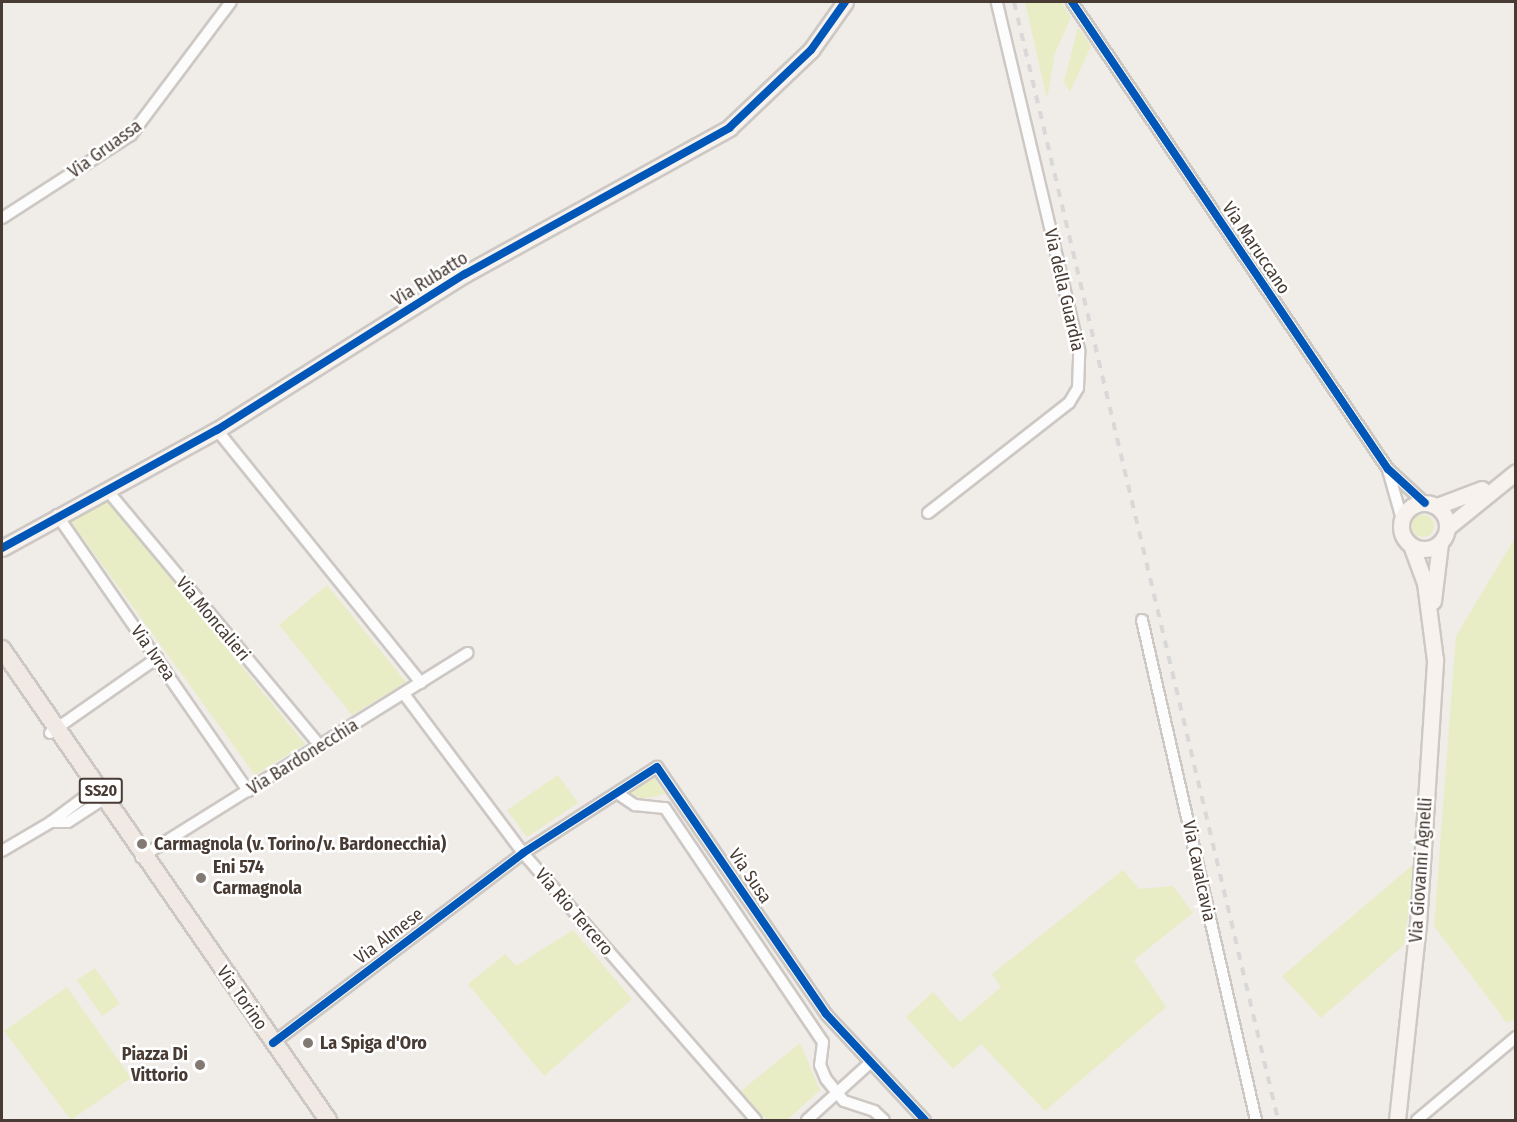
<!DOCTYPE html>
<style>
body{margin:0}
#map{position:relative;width:1517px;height:1122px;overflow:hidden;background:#f0ece8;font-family:"Fira Sans Condensed",sans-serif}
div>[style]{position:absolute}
.green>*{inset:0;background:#e8edc5}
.round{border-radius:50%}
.roads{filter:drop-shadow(2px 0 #cdc8c4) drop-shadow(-2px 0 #cdc8c4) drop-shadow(0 2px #cdc8c4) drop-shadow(0 -2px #cdc8c4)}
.street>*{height:10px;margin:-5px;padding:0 5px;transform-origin:5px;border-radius:5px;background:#fdfcfc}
.secondary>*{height:15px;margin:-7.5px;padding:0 7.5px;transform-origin:7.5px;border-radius:7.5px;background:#f7f2ee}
.secondary>.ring{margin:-7.5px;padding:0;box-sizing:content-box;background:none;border:15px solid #f7f2ee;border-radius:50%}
.primary>*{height:16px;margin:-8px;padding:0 8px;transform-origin:8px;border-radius:8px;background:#f1e9e3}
.rail>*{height:4px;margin-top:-2px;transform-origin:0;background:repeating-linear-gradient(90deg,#d9d8d8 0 8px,transparent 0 16px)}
.cycleway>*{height:8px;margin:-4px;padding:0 4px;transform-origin:4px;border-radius:4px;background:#0057b8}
.dots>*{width:16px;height:16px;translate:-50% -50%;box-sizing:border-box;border:3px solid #fff;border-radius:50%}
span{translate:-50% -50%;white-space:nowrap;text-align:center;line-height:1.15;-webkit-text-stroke:5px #fff;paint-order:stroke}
.shield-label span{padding:2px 4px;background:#fff;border:2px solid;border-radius:4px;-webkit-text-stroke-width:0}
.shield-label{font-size:16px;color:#483b34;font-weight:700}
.street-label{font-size:18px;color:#483b34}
.poi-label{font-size:18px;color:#483b34;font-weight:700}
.left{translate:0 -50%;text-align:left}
.right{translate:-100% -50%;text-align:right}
.frame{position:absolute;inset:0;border:3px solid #483b34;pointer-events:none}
</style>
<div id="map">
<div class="green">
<div style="clip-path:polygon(1025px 2px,1061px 2px,1071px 17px,1055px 53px,1047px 99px)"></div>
<div style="clip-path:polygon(1078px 27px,1091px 46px,1070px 92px,1064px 82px)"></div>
<div style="clip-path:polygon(108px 498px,154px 558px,305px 744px,255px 775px,70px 520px)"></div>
<div class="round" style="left:1412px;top:515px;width:22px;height:22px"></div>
<div style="clip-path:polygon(1515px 538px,1516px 1019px,1507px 1023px,1434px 926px,1456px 636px)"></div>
<div style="clip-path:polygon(327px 585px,406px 682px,352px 715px,279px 625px)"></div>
<div style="clip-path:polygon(558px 775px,578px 803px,527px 837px,507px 810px)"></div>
<div style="clip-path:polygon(653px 776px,665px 794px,642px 799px,629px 792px)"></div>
<div style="clip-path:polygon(1415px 863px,1404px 945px,1321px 1018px,1282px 976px)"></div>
<div style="clip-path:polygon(1123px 870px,1139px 889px,1173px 886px,1193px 913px,1134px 960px,1166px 1007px,1045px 1111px,981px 1044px,953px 1069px,906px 1017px,933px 992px,960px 1022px,1001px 987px,992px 974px)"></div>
<div style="clip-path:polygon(573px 930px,632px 999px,544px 1076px,468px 984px,505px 954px,516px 966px)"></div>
<div style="clip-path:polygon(95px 968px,120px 1004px,102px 1016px,77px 980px)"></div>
<div style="clip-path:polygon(67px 987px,131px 1078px,71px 1120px,4px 1031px)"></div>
<div style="clip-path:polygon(800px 1043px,820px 1090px,787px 1120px,767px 1120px,741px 1091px)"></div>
</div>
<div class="roads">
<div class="street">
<div style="left:1072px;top:2px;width:564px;rotate:55.92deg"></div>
<div style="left:1388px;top:469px;width:50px;rotate:42.6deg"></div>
<div style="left:2px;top:218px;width:153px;rotate:-32.8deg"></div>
<div style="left:131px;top:135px;width:166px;rotate:-53.1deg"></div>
<div style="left:217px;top:430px;width:325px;rotate:51.1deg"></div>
<div style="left:1388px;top:470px;width:51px;rotate:74.1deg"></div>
<div style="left:107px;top:490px;width:334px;rotate:50.2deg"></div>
<div style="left:928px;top:513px;width:179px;rotate:-38deg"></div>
<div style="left:1069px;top:403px;width:17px;rotate:-59deg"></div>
<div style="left:1078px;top:388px;width:38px;rotate:-88deg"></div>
<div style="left:1079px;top:350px;width:358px;rotate:-103.3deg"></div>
<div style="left:57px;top:515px;width:336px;rotate:55.3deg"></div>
<div style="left:1142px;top:620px;width:513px;rotate:77.16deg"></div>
<div style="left:404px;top:694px;width:199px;rotate:53.2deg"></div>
<div style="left:523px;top:853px;width:354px;rotate:48.9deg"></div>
<div style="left:50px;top:733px;width:131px;rotate:-35deg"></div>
<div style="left:98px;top:787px;width:59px;rotate:143.3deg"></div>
<div style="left:51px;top:822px;width:17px"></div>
<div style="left:68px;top:822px;width:44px;rotate:-33deg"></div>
<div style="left:617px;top:793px;width:22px;rotate:34deg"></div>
<div style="left:635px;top:805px;width:30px;rotate:6deg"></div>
<div style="left:665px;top:808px;width:282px;rotate:56deg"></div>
<div style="left:823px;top:1042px;width:23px;rotate:97deg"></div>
<div style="left:820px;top:1065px;width:15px;rotate:67deg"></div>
<div style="left:826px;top:1079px;width:28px;rotate:51deg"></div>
<div style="left:844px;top:1101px;width:32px;rotate:18deg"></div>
<div style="left:874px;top:1111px;width:13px;rotate:42deg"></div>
<div style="left:2px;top:851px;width:57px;rotate:-30.6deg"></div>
<div style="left:141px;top:857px;width:385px;rotate:-32deg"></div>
<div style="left:273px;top:1043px;width:314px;rotate:-37.2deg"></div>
<div style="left:523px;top:853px;width:159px;rotate:-32.7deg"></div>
<div style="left:657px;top:767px;width:299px;rotate:55.6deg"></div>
<div style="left:826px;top:1014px;width:145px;rotate:47deg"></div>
<div style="left:807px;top:1120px;width:86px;rotate:-42.2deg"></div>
<div style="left:1417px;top:1120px;width:129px;rotate:-40deg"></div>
</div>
<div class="secondary">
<div class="ring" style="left:1401px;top:503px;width:31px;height:31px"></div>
<div style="left:1437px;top:506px;width:48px;rotate:-20.7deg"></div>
<div style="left:1448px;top:527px;width:87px;rotate:-39deg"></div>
<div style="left:2px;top:548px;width:245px;rotate:-28.8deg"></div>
<div style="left:217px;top:430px;width:293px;rotate:-32.2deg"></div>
<div style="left:465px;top:274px;width:302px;rotate:-28.9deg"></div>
<div style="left:729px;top:128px;width:113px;rotate:-43.6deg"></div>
<div style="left:811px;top:50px;width:59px;rotate:-54.7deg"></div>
<div style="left:1433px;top:601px;width:58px;rotate:-83.1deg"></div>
<div style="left:1397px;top:1120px;width:196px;rotate:-83.9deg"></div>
<div style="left:1418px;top:925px;width:266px;rotate:-86.3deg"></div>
<div style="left:1435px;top:660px;width:78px;rotate:-97.4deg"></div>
<div style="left:1425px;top:583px;width:40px;rotate:-110.2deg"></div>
</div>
<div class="primary">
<div style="left:2px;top:649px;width:573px;rotate:55.31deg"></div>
</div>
</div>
<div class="rail">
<div style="left:1014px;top:2px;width:1149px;rotate:76.71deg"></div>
</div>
<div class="cycleway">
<div style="left:1072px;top:2px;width:564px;rotate:55.92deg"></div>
<div style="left:1388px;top:469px;width:50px;rotate:42.6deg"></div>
<div style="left:2px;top:548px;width:245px;rotate:-28.8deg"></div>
<div style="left:217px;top:430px;width:293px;rotate:-32.2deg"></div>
<div style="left:465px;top:274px;width:302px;rotate:-28.9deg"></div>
<div style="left:729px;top:128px;width:113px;rotate:-43.6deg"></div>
<div style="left:811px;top:50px;width:59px;rotate:-54.7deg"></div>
<div style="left:273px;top:1043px;width:314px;rotate:-37.2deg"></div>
<div style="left:523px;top:853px;width:159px;rotate:-32.7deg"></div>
<div style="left:657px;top:767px;width:299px;rotate:55.6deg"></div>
<div style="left:826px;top:1014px;width:145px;rotate:47deg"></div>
</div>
<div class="dots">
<div style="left:142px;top:844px;background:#837973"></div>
<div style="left:201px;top:878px;background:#837973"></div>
<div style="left:308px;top:1043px;background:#837973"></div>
<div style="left:200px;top:1065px;background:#837973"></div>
</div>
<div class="shield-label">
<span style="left:101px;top:791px">SS20</span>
</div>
<div class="street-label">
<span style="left:105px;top:149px;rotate:-36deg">Via Gruassa</span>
<span style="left:1256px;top:248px;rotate:56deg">Via Maruccano</span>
<span style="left:430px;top:279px;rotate:-32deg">Via Rubatto</span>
<span style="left:1064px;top:290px;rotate:77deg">Via della Guardia</span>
<span style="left:213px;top:619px;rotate:50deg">Via Moncalieri</span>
<span style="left:153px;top:653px;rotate:55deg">Via Ivrea</span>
<span style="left:303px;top:757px;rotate:-32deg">Via Bardonecchia</span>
<span style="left:1421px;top:870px;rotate:-86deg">Via Giovanni Agnelli</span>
<span style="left:1199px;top:871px;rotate:78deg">Via Cavalcavia</span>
<span style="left:750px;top:876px;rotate:56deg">Via Susa</span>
<span style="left:574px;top:912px;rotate:49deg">Via Rio Tercero</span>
<span style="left:389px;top:936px;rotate:-37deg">Via Almese</span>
<span style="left:242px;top:998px;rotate:55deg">Via Torino</span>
</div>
<div class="poi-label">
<span class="left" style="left:154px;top:844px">Carmagnola (v. Torino/v. Bardonecchia)</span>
<span class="left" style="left:213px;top:878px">Eni 574<br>Carmagnola</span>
<span class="left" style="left:320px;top:1043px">La Spiga d'Oro</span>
<span class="right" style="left:188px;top:1065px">Piazza Di<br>Vittorio</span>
</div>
<div class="frame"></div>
</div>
